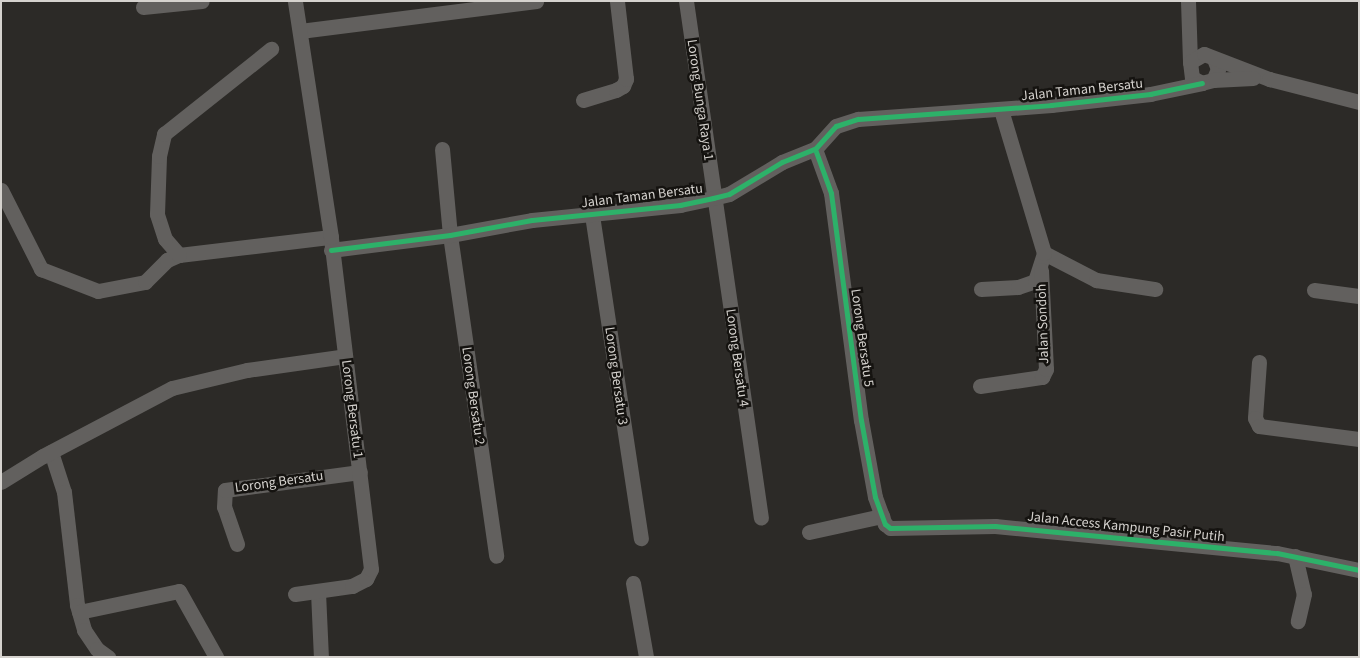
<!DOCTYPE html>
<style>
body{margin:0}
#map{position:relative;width:1360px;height:658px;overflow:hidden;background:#2c2a27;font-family:"Source Sans 3",sans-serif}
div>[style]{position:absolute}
.street>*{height:15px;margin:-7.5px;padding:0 7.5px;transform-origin:7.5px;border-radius:7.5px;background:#62605e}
.cycleway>*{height:5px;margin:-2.5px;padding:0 2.5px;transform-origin:2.5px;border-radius:2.5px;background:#2db169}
span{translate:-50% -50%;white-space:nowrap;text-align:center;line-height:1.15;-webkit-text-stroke:5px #151310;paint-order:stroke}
.street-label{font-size:14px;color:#d5d2ce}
.frame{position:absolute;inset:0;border:2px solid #d5d2ce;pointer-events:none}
</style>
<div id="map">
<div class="street">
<div style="left:686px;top:1px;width:522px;rotate:81.75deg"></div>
<div style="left:1188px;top:1px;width:61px;rotate:88.1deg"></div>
<div style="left:143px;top:7px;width:59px;rotate:-5.8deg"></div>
<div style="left:300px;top:31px;width:238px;rotate:-7.2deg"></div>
<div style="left:1214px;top:59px;width:11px;rotate:68deg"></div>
<div style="left:1218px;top:69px;width:12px;rotate:114deg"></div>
<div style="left:1213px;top:80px;width:11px;rotate:165deg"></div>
<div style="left:1202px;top:83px;width:11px;rotate:-153deg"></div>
<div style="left:1192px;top:78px;width:16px;rotate:-97deg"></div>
<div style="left:1190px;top:62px;width:16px;rotate:-30deg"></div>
<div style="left:1204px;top:54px;width:70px;rotate:21deg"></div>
<div style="left:1269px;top:79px;width:93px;rotate:14.3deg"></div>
<div style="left:1213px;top:80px;width:40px;rotate:-2.9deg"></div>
<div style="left:583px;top:100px;width:34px;rotate:-17deg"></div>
<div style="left:616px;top:90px;width:8px;rotate:-30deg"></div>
<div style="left:623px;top:86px;width:8px;rotate:-67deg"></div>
<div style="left:626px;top:79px;width:79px;rotate:-96.6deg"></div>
<div style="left:442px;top:149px;width:86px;rotate:84.7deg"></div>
<div style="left:450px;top:235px;width:324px;rotate:81.8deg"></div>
<div style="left:815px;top:149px;width:47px;rotate:70deg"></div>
<div style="left:831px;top:193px;width:229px;rotate:82.5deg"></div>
<div style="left:861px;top:420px;width:78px;rotate:79.7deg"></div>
<div style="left:875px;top:497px;width:29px;rotate:70deg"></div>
<div style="left:885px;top:524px;width:6px;rotate:39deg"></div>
<div style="left:890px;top:528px;width:105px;rotate:-1.1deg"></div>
<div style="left:995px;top:526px;width:283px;rotate:5.5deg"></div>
<div style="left:1277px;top:553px;width:84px;rotate:11.7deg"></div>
<div style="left:1px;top:190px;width:89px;rotate:63.1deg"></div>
<div style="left:41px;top:269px;width:61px;rotate:21.1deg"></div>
<div style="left:98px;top:291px;width:48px;rotate:-10.8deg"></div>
<div style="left:145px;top:282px;width:31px;rotate:-45deg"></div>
<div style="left:167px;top:260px;width:13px;rotate:-23deg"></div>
<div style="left:179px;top:255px;width:153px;rotate:-6.8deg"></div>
<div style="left:592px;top:215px;width:327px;rotate:81.4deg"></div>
<div style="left:331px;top:250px;width:120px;rotate:-7.2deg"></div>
<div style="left:450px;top:235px;width:83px;rotate:-10.4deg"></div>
<div style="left:532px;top:220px;width:149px;rotate:-5.8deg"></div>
<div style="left:680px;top:205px;width:34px;rotate:-12deg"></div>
<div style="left:713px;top:198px;width:16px;rotate:-14deg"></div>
<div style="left:729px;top:194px;width:62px;rotate:-31.1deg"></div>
<div style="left:782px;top:162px;width:35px;rotate:-22deg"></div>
<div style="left:815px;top:149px;width:31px;rotate:-48deg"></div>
<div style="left:836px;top:126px;width:23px;rotate:-18deg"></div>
<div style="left:858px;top:119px;width:194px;rotate:-4.1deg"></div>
<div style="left:1051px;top:105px;width:100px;rotate:-6.3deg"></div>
<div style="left:1150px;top:94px;width:53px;rotate:-11.9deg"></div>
<div style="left:1044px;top:253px;width:59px;rotate:27.4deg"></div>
<div style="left:1096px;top:280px;width:60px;rotate:8.7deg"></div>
<div style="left:179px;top:255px;width:21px;rotate:-131deg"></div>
<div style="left:165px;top:239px;width:26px;rotate:-108deg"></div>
<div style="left:157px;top:214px;width:58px;rotate:-88deg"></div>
<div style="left:159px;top:156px;width:23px;rotate:-77deg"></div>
<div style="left:164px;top:134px;width:137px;rotate:-38.5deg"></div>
<div style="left:981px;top:289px;width:37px;rotate:-3deg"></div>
<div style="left:1018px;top:287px;width:18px;rotate:-19deg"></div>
<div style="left:1035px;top:281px;width:29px;rotate:-72deg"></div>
<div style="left:1044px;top:253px;width:149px;rotate:-106.7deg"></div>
<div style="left:1314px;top:290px;width:45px;rotate:7.6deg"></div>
<div style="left:1259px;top:362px;width:56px;rotate:94.1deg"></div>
<div style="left:1255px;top:418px;width:9px;rotate:63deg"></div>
<div style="left:1259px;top:426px;width:101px;rotate:7.4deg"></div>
<div style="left:980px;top:386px;width:63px;rotate:-8.3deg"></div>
<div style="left:1042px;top:377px;width:9px;rotate:-63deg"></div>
<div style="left:1046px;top:369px;width:99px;rotate:-92.9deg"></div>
<div style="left:51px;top:452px;width:42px;rotate:72deg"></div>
<div style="left:64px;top:492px;width:114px;rotate:83.4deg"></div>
<div style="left:77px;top:605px;width:26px;rotate:74deg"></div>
<div style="left:84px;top:630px;width:23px;rotate:56deg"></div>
<div style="left:97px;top:649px;width:14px;rotate:36deg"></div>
<div style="left:1px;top:482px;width:49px;rotate:-31.8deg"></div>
<div style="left:43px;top:456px;width:146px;rotate:-27.8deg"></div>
<div style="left:172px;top:388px;width:77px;rotate:-13.5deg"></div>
<div style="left:247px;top:370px;width:99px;rotate:-8.1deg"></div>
<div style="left:809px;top:532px;width:75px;rotate:-12.4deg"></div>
<div style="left:237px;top:544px;width:39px;rotate:-109deg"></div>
<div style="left:224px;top:507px;width:17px;rotate:-87deg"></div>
<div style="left:225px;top:490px;width:136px;rotate:-7.6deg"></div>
<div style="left:1295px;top:556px;width:39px;rotate:77deg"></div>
<div style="left:1304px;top:594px;width:28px;rotate:103deg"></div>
<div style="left:633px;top:583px;width:75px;rotate:80deg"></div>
<div style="left:318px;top:592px;width:65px;rotate:87.4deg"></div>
<div style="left:295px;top:594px;width:58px;rotate:-8deg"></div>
<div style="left:352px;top:586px;width:16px;rotate:-27deg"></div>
<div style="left:366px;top:579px;width:11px;rotate:-63deg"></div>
<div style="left:371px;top:569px;width:334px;rotate:-96.9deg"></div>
<div style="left:331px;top:237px;width:239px;rotate:-98.7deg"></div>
<div style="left:79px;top:612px;width:102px;rotate:-11.9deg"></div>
<div style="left:179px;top:591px;width:76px;rotate:60.7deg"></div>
</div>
<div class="cycleway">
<div style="left:815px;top:149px;width:47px;rotate:70deg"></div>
<div style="left:831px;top:193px;width:229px;rotate:82.5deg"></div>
<div style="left:861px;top:420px;width:78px;rotate:79.7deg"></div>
<div style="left:875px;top:497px;width:29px;rotate:70deg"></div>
<div style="left:885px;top:524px;width:6px;rotate:39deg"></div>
<div style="left:890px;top:528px;width:105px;rotate:-1.1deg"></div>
<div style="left:995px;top:526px;width:283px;rotate:5.5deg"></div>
<div style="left:1277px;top:553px;width:84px;rotate:11.7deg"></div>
<div style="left:331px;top:250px;width:120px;rotate:-7.2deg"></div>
<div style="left:450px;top:235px;width:83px;rotate:-10.4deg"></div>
<div style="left:532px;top:220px;width:149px;rotate:-5.8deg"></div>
<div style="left:680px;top:205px;width:34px;rotate:-12deg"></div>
<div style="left:713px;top:198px;width:16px;rotate:-14deg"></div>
<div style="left:729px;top:194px;width:62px;rotate:-31.1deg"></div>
<div style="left:782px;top:162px;width:35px;rotate:-22deg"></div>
<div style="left:815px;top:149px;width:31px;rotate:-48deg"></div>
<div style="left:836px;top:126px;width:23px;rotate:-18deg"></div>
<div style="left:858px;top:119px;width:194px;rotate:-4.1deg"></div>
<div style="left:1051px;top:105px;width:100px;rotate:-6.3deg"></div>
<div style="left:1150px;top:94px;width:53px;rotate:-11.9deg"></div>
</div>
<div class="street-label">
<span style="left:1082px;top:90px;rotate:-6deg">Jalan Taman Bersatu</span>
<span style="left:700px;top:100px;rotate:82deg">Lorong Bunga Raya 1</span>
<span style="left:642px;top:196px;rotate:-7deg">Jalan Taman Bersatu</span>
<span style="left:1043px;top:324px;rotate:-92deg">Jalan Sondoh</span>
<span style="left:862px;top:338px;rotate:82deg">Lorong Bersatu 5</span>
<span style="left:737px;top:358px;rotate:82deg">Lorong Bersatu 4</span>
<span style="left:616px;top:376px;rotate:82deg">Lorong Bersatu 3</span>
<span style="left:473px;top:396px;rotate:82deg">Lorong Bersatu 2</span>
<span style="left:352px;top:409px;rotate:83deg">Lorong Bersatu 1</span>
<span style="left:279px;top:482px;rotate:-8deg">Lorong Bersatu</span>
<span style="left:1126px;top:527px;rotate:6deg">Jalan Access Kampung Pasir Putih</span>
</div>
<div class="frame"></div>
</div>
